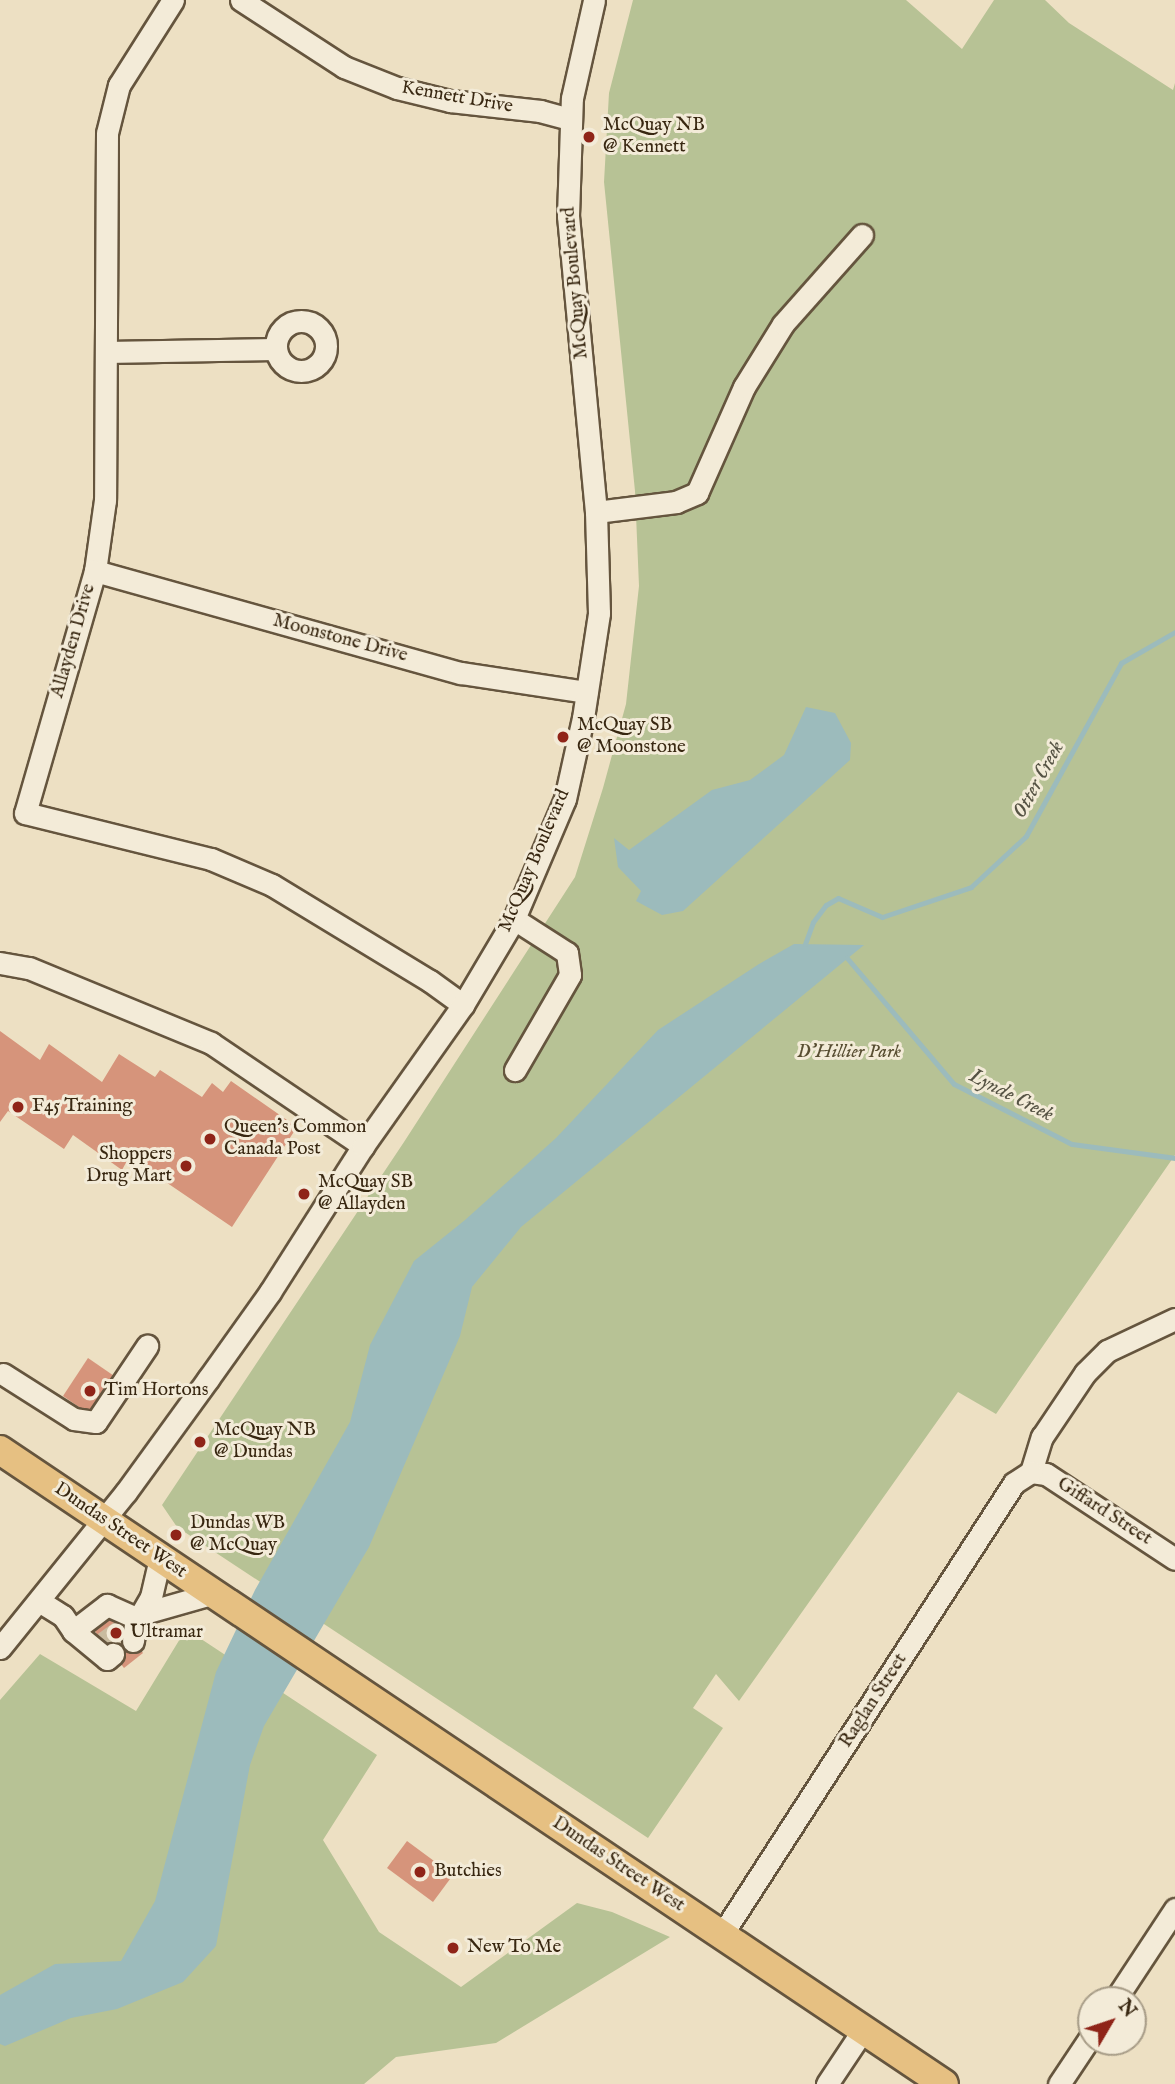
<!DOCTYPE html>
<style>
body{margin:0}
#map{position:relative;width:1175px;height:2084px;overflow:hidden;background:#ede0c3;font-family:"IM FELL English",serif}
div>[style]{position:absolute}
.green>*{inset:0;background:#b7c295}
.water>*{inset:0;background:#9cbbbc}
.stream>*{height:5px;margin:-2.5px;padding:0 2.5px;transform-origin:2.5px;border-radius:2.5px;background:#9cbbbc}
.building>*{inset:0;background:#d6947b}
.minor-tunnel>*{height:21px;margin-top:-10.5px;transform-origin:0;background:repeating-linear-gradient(90deg,#c9bb9f 0 21px,transparent 0 31px)}
.roads{filter:drop-shadow(2px 0 #65553e) drop-shadow(-2px 0 #65553e) drop-shadow(0 2px #65553e) drop-shadow(0 -2px #65553e)}
.minor>*{height:21px;margin:-10.5px;padding:0 10.5px;transform-origin:10.5px;border-radius:10.5px;background:#f3ebd8}
.minor>.ring{margin:-10.5px;padding:0;box-sizing:content-box;background:none;border:21px solid #f3ebd8;border-radius:50%}
.major>*{height:28px;margin:-14px;padding:0 14px;transform-origin:14px;border-radius:14px;background:#e6c082}
.dots>*{width:19px;height:19px;translate:-50% -50%;box-sizing:border-box;border:4px solid #f3ebd8;border-radius:50%}
span{translate:-50% -50%;white-space:nowrap;text-align:center;line-height:1.15;-webkit-text-stroke:6px #f3ebd8;paint-order:stroke}
.street-label{font-size:19px;color:#382711}
.poi-label{font-size:19px;color:#382711}
.left{translate:0 -50%;text-align:left}
.right{translate:-100% -50%;text-align:right}
.park-label{font-size:19px;color:#584e32;font-style:italic}
.water-label{font-size:21px;color:#565344;font-style:italic}
.north{position:absolute;left:1077px;top:1986px;width:70px;height:70px;box-sizing:border-box;background:#f3ebd8;border:2px solid #a89d88;border-radius:50%;rotate:51deg;font-size:19px;font-weight:700;line-height:28px;text-align:center;color:#382711}
.north::after{content:'';display:block;margin:auto;width:24px;height:32px;background:#8f2418;clip-path:polygon(50% 0,100% 100%,50% 72%,0 100%)}
</style>
<div id="map">
<div class="green">
<div style="clip-path:polygon(633px 0,906px 0,962px 49px,994px 0,1045px 0,1069px 23px,1173px 90px,1175px 83px,1175px 1155px,996px 1414px,958px 1392px,739px 1701px,716px 1674px,693px 1708px,723px 1728px,648px 1838px,177px 1527px,162px 1505px,404px 1142px,575px 877px,603px 788px,626px 704px,639px 586px,635px 491px,604px 182px,609px 93px)"></div>
<div style="clip-path:polygon(186px 1629px,377px 1755px,323px 1840px,379px 1932px,461px 1987px,577px 1903px,612px 1912px,670px 1937px,496px 2043px,396px 2057px,364px 2084px,0 2084px,0 1700px,40px 1654px,136px 1711px)"></div>
</div>
<div class="water">
<div style="clip-path:polygon(806px 707px,835px 713px,851px 743px,850px 760px,683px 911px,662px 915px,636px 901px,641px 891px,618px 867px,614px 838px,629px 850px,712px 790px,750px 780px,784px 755px)"></div>
<div style="clip-path:polygon(794px 944px,864px 945px,521px 1227px,472px 1287px,460px 1336px,369px 1547px,264px 1726px,250px 1765px,216px 1946px,183px 1982px,117px 2009px,71px 2018px,5px 2046px,0 2044px,0 1995px,55px 1964px,121px 1961px,155px 1901px,216px 1672px,255px 1590px,350px 1422px,370px 1345px,414px 1261px,465px 1220px,556px 1138px,658px 1030px,759px 964px)"></div>
</div>
<div class="stream">
<div style="left:805px;top:944px;width:23px;rotate:-70deg"></div>
<div style="left:813px;top:922px;width:21px;rotate:-53deg"></div>
<div style="left:826px;top:905px;width:14px;rotate:-30deg"></div>
<div style="left:838px;top:898px;width:48px;rotate:23.4deg"></div>
<div style="left:882px;top:917px;width:94px;rotate:-18.6deg"></div>
<div style="left:971px;top:887px;width:75px;rotate:-42.8deg"></div>
<div style="left:1026px;top:836px;width:197px;rotate:-61.2deg"></div>
<div style="left:1121px;top:663px;width:62px;rotate:-29.9deg"></div>
<div style="left:847px;top:958px;width:165px;rotate:49.7deg"></div>
<div style="left:954px;top:1084px;width:132px;rotate:27deg"></div>
<div style="left:1072px;top:1144px;width:104px;rotate:7.7deg"></div>
</div>
<div class="building">
<div style="clip-path:polygon(0 1031px,40px 1060px,49px 1044px,102px 1082px,119px 1054px,155px 1077px,160px 1070px,202px 1097px,212px 1083px,223px 1092px,231px 1081px,297px 1127px,232px 1227px,129px 1157px,122px 1170px,73px 1135px,64px 1149px,8px 1111px,0 1122px)"></div>
<div style="clip-path:polygon(88px 1358px,120px 1380px,95px 1418px,63px 1396px)"></div>
<div style="clip-path:polygon(110px 1610px,143px 1653px,124px 1668px,90px 1625px)"></div>
<div style="clip-path:polygon(407px 1841px,453px 1875px,433px 1902px,387px 1868px)"></div>
</div>
<div class="minor-tunnel">
<div style="left:104px;top:1642px;width:24px;rotate:-36deg"></div>
</div>
<div class="roads">
<div class="minor">
<div style="left:173px;top:0;width:101px;rotate:122.4deg"></div>
<div style="left:119px;top:85px;width:49px;rotate:104deg"></div>
<div style="left:107px;top:133px;width:367px;rotate:90.3deg"></div>
<div style="left:105px;top:500px;width:72px;rotate:98deg"></div>
<div style="left:95px;top:571px;width:252px;rotate:106.1deg"></div>
<div style="left:25px;top:813px;width:192px;rotate:13.9deg"></div>
<div style="left:211px;top:859px;width:66px;rotate:23.1deg"></div>
<div style="left:272px;top:885px;width:185px;rotate:31.3deg"></div>
<div style="left:430px;top:981px;width:41px;rotate:36deg"></div>
<div style="left:241px;top:0;width:123px;rotate:33deg"></div>
<div style="left:344px;top:67px;width:57px;rotate:21.6deg"></div>
<div style="left:397px;top:88px;width:55px;rotate:13.8deg"></div>
<div style="left:450px;top:101px;width:91px;rotate:6.3deg"></div>
<div style="left:540px;top:111px;width:31px;rotate:15deg"></div>
<div class="ring" style="left:276px;top:321px;width:29px;height:29px"></div>
<div style="left:106px;top:352px;width:169px;rotate:-1deg"></div>
<div style="left:596px;top:512px;width:81px;rotate:-7.1deg"></div>
<div style="left:676px;top:502px;width:23px;rotate:-23deg"></div>
<div style="left:697px;top:493px;width:116px;rotate:-66.1deg"></div>
<div style="left:744px;top:387px;width:74px;rotate:-58.2deg"></div>
<div style="left:783px;top:324px;width:119px;rotate:-48.4deg"></div>
<div style="left:95px;top:571px;width:380px;rotate:15.6deg"></div>
<div style="left:461px;top:673px;width:127px;rotate:8.6deg"></div>
<div style="left:514px;top:919px;width:63px;rotate:32.7deg"></div>
<div style="left:567px;top:953px;width:22px;rotate:82deg"></div>
<div style="left:570px;top:975px;width:110px;rotate:120.1deg"></div>
<div style="left:0;top:963px;width:29px;rotate:10deg"></div>
<div style="left:29px;top:968px;width:197px;rotate:22.4deg"></div>
<div style="left:211px;top:1043px;width:184px;rotate:34.1deg"></div>
<div style="left:3px;top:1374px;width:84px;rotate:32.4deg"></div>
<div style="left:74px;top:1419px;width:22px;rotate:8deg"></div>
<div style="left:96px;top:1422px;width:92px;rotate:-56.1deg"></div>
<div style="left:1031px;top:1472px;width:37px;rotate:-73deg"></div>
<div style="left:1042px;top:1437px;width:77px;rotate:-56.1deg"></div>
<div style="left:1085px;top:1373px;width:31px;rotate:-45deg"></div>
<div style="left:1107px;top:1351px;width:75px;rotate:-25.2deg"></div>
<div style="left:1031px;top:1472px;width:15px;rotate:8deg"></div>
<div style="left:1046px;top:1474px;width:154px;rotate:33.4deg"></div>
<div style="left:160px;top:1558px;width:40px;rotate:103deg"></div>
<div style="left:151px;top:1597px;width:20px;rotate:120deg"></div>
<div style="left:141px;top:1614px;width:76px;rotate:-16deg"></div>
<div style="left:39px;top:1601px;width:28px;rotate:32deg"></div>
<div style="left:63px;top:1616px;width:18px;rotate:56deg"></div>
<div style="left:73px;top:1631px;width:44px;rotate:39.5deg"></div>
<div style="left:107px;top:1659px;width:8px;rotate:-40deg"></div>
<div style="left:73px;top:1631px;width:43px;rotate:-37.4deg"></div>
<div style="left:107px;top:1605px;width:32px;rotate:24deg"></div>
<div style="left:133px;top:1641px;width:23px;rotate:-83deg"></div>
<div style="left:0;top:1648px;width:201px;rotate:-51.1deg"></div>
<div style="left:126px;top:1492px;width:140px;rotate:-54deg"></div>
<div style="left:208px;top:1379px;width:107px;rotate:-54.5deg"></div>
<div style="left:270px;top:1292px;width:173px;rotate:-57.5deg"></div>
<div style="left:363px;top:1146px;width:173px;rotate:-54.7deg"></div>
<div style="left:463px;top:1005px;width:100px;rotate:-59.3deg"></div>
<div style="left:514px;top:919px;width:130px;rotate:-67deg"></div>
<div style="left:565px;top:799px;width:83px;rotate:-77.5deg"></div>
<div style="left:583px;top:718px;width:106px;rotate:-81.3deg"></div>
<div style="left:599px;top:613px;width:101px;rotate:-91.7deg"></div>
<div style="left:596px;top:512px;width:297px;rotate:-95.4deg"></div>
<div style="left:568px;top:216px;width:118px;rotate:-88.1deg"></div>
<div style="left:572px;top:98px;width:100px;rotate:-77.3deg"></div>
<div style="left:721px;top:1936px;width:539px;rotate:-57.11deg"></div>
<div style="left:1014px;top:1483px;width:20px;rotate:-33deg"></div>
<div style="left:1115px;top:2000px;width:109px;rotate:-56.6deg"></div>
<div style="left:827px;top:2084px;width:65px;rotate:-56.3deg"></div>
<div style="left:1059px;top:2084px;width:58px;rotate:-56.3deg"></div>
</div>
<div class="major">
<div style="left:0;top:1450px;width:1137px;rotate:33.89deg"></div>
</div>
</div>
<div class="dots">
<div style="left:589px;top:137px;background:#8f2418"></div>
<div style="left:563px;top:737px;background:#8f2418"></div>
<div style="left:18px;top:1107px;background:#8f2418"></div>
<div style="left:210px;top:1139px;background:#8f2418"></div>
<div style="left:186px;top:1166px;background:#8f2418"></div>
<div style="left:304px;top:1194px;background:#8f2418"></div>
<div style="left:90px;top:1391px;background:#8f2418"></div>
<div style="left:200px;top:1442px;background:#8f2418"></div>
<div style="left:176px;top:1535px;background:#8f2418"></div>
<div style="left:116px;top:1633px;background:#8f2418"></div>
<div style="left:420px;top:1872px;background:#8f2418"></div>
<div style="left:453px;top:1948px;background:#8f2418"></div>
</div>
<div class="street-label">
<span style="left:457px;top:98px;rotate:10deg">Kennett Drive</span>
<span style="left:576px;top:283px;rotate:-95deg">McQuay Boulevard</span>
<span style="left:340px;top:639px;rotate:15deg">Moonstone Drive</span>
<span style="left:74px;top:641px;rotate:-74deg">Allayden Drive</span>
<span style="left:535px;top:861px;rotate:-67deg">McQuay Boulevard</span>
<span style="left:1104px;top:1512px;rotate:33deg">Giffard Street</span>
<span style="left:120px;top:1531px;rotate:34deg">Dundas Street West</span>
<span style="left:874px;top:1701px;rotate:-57deg">Raglan Street</span>
<span style="left:618px;top:1865px;rotate:34deg">Dundas Street West</span>
</div>
<div class="poi-label">
<span class="left" style="left:603px;top:137px">McQuay NB<br>@ Kennett</span>
<span class="left" style="left:577px;top:737px">McQuay SB<br>@ Moonstone</span>
<span class="left" style="left:32px;top:1107px">F45 Training</span>
<span class="left" style="left:224px;top:1139px">Queen's Common<br>Canada Post</span>
<span class="right" style="left:172px;top:1166px">Shoppers<br>Drug Mart</span>
<span class="left" style="left:318px;top:1194px">McQuay SB<br>@ Allayden</span>
<span class="left" style="left:104px;top:1391px">Tim Hortons</span>
<span class="left" style="left:214px;top:1442px">McQuay NB<br>@ Dundas</span>
<span class="left" style="left:190px;top:1535px">Dundas WB<br>@ McQuay</span>
<span class="left" style="left:130px;top:1633px">Ultramar</span>
<span class="left" style="left:434px;top:1872px">Butchies</span>
<span class="left" style="left:467px;top:1948px">New To Me</span>
</div>
<div class="park-label">
<span style="left:849px;top:1053px">D'Hillier Park</span>
</div>
<div class="water-label">
<span style="left:1039px;top:780px;rotate:-61deg">Otter Creek</span>
<span style="left:1011px;top:1096px;rotate:27deg">Lynde Creek</span>
</div>
<div class="north">N</div>
</div>
